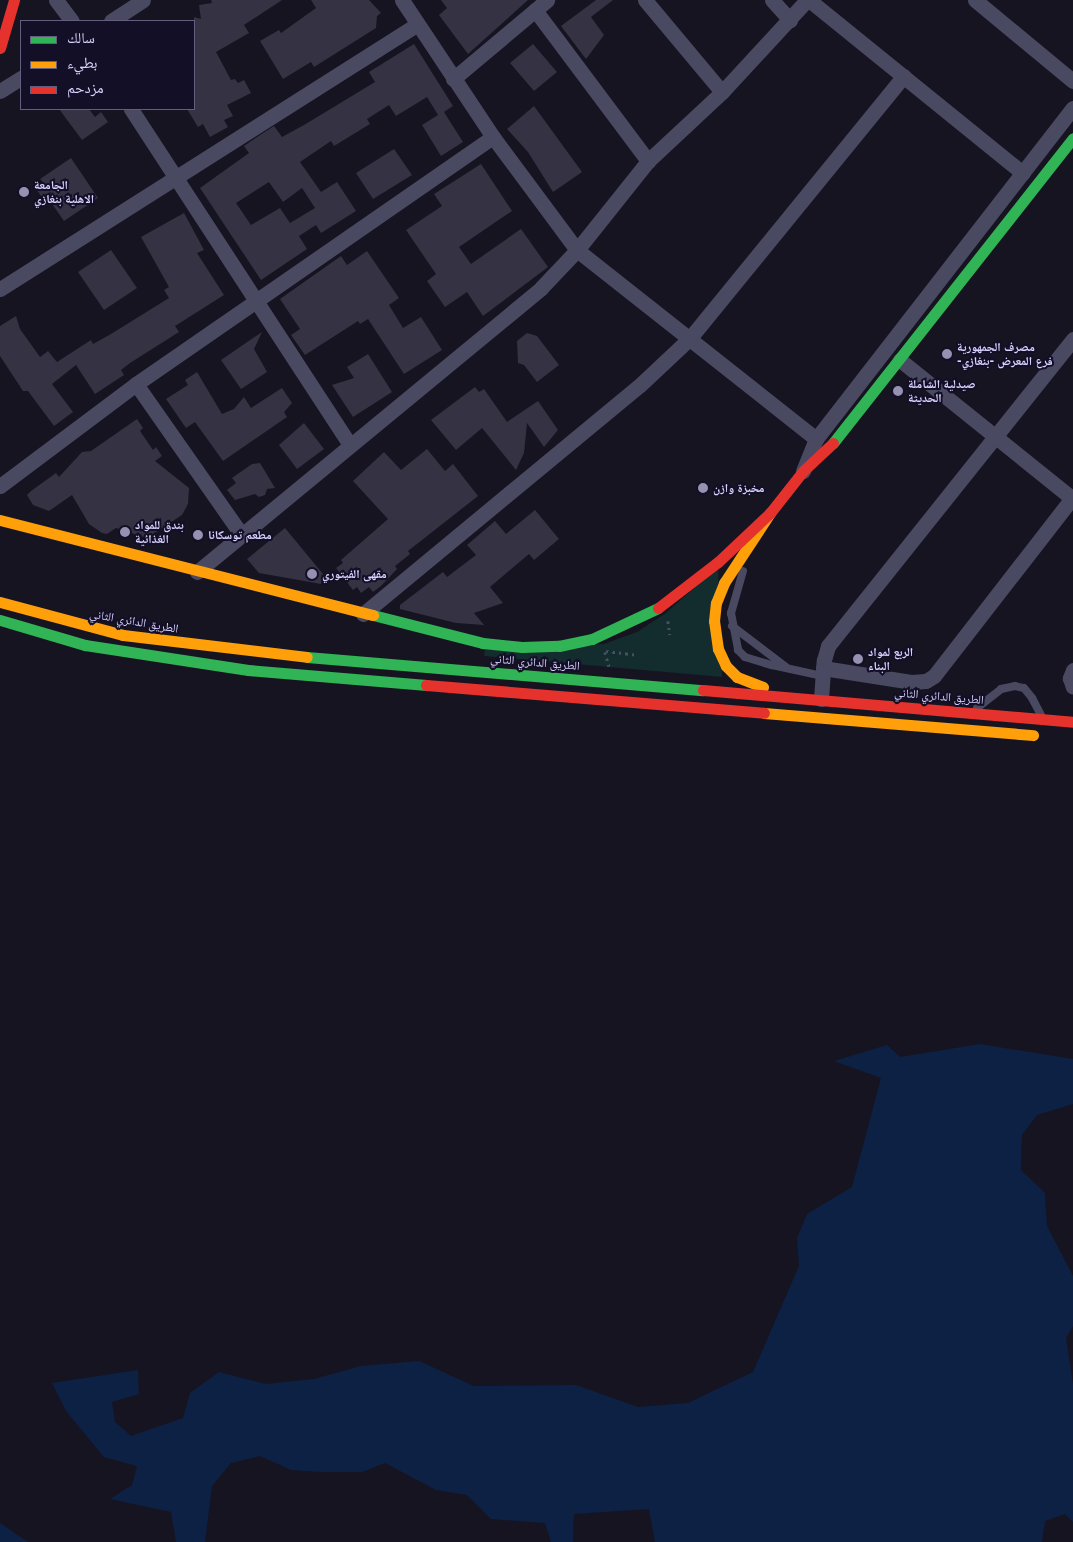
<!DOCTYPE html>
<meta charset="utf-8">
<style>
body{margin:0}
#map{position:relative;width:1073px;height:1542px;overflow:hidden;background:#161421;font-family:Montserrat,"Noto Naskh Arabic",sans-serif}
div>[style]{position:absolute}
.green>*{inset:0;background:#132c2d}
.water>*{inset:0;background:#0d2144}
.building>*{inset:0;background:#343243}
.path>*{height:2.5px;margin-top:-1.25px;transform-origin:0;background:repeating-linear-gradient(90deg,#44505f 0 2.5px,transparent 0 6.5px)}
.lane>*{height:8px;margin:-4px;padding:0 4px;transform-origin:4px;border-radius:4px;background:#4a4962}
.street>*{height:15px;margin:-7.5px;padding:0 7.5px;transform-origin:7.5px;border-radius:7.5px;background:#4a4962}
.fast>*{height:11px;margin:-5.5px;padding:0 5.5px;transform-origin:5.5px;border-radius:5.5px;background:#30b455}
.slow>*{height:11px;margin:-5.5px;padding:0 5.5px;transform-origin:5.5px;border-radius:5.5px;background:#ff9f0a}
.jam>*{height:11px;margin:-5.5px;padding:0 5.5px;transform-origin:5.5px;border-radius:5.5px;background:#e5322d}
.dots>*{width:14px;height:14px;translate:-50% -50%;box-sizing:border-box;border:2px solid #130f26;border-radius:50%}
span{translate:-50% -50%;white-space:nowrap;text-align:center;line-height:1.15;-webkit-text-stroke:4px #130f26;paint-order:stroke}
.poi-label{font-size:12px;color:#d9d4ff;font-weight:700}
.left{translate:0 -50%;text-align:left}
.street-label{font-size:12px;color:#d9d4ff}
.legend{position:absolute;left:20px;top:20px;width:175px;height:90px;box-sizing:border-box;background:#130f26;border:1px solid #625e7d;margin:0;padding:6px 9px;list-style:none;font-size:15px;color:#d9d4ff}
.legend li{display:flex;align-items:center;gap:10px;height:25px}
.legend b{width:25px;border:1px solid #625e7d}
</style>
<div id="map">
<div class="green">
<div style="clip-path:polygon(718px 567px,722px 677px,484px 656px,485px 649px,604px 644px,637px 632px,666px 613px)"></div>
</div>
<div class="water">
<div style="clip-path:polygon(980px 1044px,1073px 1059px,1073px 1104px,1037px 1115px,1022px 1135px,1021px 1170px,1045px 1193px,1047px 1226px,1073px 1276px,1073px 1326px,1066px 1338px,1073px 1384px,1073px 1522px,1065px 1514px,1045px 1521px,1042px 1542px,655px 1542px,649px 1509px,574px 1514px,573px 1542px,551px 1542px,545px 1523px,491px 1519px,467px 1495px,436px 1490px,385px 1463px,362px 1472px,320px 1472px,291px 1470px,260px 1456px,231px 1463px,212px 1486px,205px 1542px,176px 1542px,171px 1512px,110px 1499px,132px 1485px,137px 1466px,104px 1457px,66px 1411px,52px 1383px,138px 1370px,139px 1394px,112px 1402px,115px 1422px,131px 1436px,183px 1418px,190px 1393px,219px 1372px,266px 1384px,314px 1379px,361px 1366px,419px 1361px,474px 1386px,576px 1385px,638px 1407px,688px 1403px,753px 1372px,799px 1266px,797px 1238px,807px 1214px,852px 1187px,881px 1078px,834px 1061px,887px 1045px,900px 1057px)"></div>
<div style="clip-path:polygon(0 1523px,28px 1542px,0 1542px)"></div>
</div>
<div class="building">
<div style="clip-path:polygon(211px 0,282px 0,244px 25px,249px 33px,216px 52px,231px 80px,235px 79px,238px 83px,244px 80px,251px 93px,227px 105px,233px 116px,224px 120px,228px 127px,210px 137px,203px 124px,198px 127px,187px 109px,194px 109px,194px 17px,201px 19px,199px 5px,212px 3px)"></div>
<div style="clip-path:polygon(311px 0,369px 0,381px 13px,377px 16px,376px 28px,314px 67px,311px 62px,283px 79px,260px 41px,279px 30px,281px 33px,316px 8px)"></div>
<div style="clip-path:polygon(441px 0,528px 0,468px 54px,439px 15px,447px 8px)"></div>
<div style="clip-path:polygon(596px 0,613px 0,591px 17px,604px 35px,586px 59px,561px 26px)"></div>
<div style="clip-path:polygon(evenodd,414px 44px,453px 106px,444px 112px,463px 142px,441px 156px,422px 125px,438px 115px,427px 97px,396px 116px,389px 105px,367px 119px,370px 124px,334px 146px,331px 141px,300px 162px,321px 192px,337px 182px,356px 211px,321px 233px,316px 225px,299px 236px,307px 249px,261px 280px,200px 188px,249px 153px,244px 146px,257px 137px,274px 126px,282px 137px,304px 125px,375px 82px,369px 72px,414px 44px,269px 182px,283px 202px,302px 188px,315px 208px,290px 223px,280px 208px,251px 225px,236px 203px,269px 182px)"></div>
<div style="clip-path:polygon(533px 44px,557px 72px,534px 91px,510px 63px)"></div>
<div style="clip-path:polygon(534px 106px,582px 172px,553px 192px,528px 152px,507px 129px)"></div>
<div style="clip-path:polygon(59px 109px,89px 109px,95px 117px,101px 112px,108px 122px,82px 140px)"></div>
<div style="clip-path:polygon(394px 149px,412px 175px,373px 199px,356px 173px)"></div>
<div style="clip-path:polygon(71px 158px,98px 198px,64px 221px,48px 198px,44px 200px,36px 189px,45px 184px,40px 179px)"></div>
<div style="clip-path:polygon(481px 164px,512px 211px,459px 247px,471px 264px,521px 229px,548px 267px,483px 316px,467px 292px,445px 307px,427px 281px,436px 274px,406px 230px,442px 206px,434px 194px)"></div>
<div style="clip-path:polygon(184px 213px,204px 250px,197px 253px,224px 295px,175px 326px,179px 332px,130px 363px,121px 370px,124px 375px,95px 394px,76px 365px,52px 384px,73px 412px,54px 426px,28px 391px,23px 391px,0 356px,0 326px,16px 316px,20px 329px,40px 357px,48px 351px,57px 362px,91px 340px,93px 344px,111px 334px,169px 298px,164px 290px,169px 287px,141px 237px)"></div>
<div style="clip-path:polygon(111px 250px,137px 288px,104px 310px,78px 272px)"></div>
<div style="clip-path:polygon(367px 251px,399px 298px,389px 305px,403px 328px,421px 317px,442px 350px,404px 374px,368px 319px,360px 324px,358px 321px,305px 355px,291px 335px,300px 329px,280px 299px,341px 256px,347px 265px)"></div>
<div style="clip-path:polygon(262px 332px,254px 349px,267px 372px,241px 389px,221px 360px)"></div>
<div style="clip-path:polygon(527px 333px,537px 336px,559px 365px,537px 382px,524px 365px,518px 363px,517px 341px)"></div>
<div style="clip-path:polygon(368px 354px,392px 392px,353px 417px,332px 385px,354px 378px,347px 367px)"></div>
<div style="clip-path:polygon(197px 372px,222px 414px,234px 409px,244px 397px,251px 408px,282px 388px,292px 403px,284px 412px,287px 417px,223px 461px,195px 422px,186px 428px,166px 399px,188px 385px,185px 380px)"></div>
<div style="clip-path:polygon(475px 387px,479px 392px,484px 389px,507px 422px,538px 401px,558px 430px,544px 447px,527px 423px,524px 453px,516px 470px,482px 428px,456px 450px,431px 420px)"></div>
<div style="clip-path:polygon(137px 419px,143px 428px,140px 431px,153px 450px,156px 447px,162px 456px,155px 461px,189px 488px,188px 504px,182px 515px,147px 538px,116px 528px,107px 534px,102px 533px,89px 524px,72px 495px,49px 511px,33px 505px,27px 495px,31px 491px,56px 473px,59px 477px,82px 452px,91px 451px)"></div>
<div style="clip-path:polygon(304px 423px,324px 449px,297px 469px,279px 445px)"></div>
<div style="clip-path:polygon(427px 449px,445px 471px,453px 464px,478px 496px,408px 551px,410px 554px,395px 566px,397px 569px,381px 586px,373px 592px,369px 587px,361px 593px,357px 587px,353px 590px,336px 568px,343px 563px,341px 560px,388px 519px,353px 481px,384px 452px,401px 470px)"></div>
<div style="clip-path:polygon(260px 463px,275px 488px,267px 489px,265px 495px,259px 497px,255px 494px,235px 500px,227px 490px,236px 483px,232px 478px,252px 464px)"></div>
<div style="clip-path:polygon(535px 510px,559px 539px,534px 560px,529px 554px,490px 587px,503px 603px,474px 613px,484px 625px,456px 623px,400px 609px,400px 605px,443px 572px,447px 577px,476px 555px,467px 545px,495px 521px,506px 534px)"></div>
<div style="clip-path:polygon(285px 528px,323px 574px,321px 584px,259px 573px,247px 559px)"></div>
</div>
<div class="path">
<div style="left:668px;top:621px;width:14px;rotate:82deg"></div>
<div style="left:606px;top:651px;width:31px;rotate:7deg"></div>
<div style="left:605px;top:652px;width:15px;rotate:74deg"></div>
</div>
<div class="lane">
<div style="left:743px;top:571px;width:44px;rotate:105.9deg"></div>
<div style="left:731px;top:613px;width:38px;rotate:79deg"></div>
<div style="left:738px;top:650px;width:10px;rotate:45deg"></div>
<div style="left:745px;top:657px;width:28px;rotate:17deg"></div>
<div style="left:772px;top:665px;width:51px;rotate:12.4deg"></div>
<div style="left:732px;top:626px;width:68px;rotate:37.2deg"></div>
<div style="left:977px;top:708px;width:31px;rotate:-38deg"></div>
<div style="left:1001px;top:689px;width:14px;rotate:-12deg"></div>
<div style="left:1015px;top:686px;width:9px;rotate:13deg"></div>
<div style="left:1024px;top:688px;width:13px;rotate:51deg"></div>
<div style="left:1032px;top:698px;width:19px;rotate:62deg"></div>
</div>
<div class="street">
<div style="left:56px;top:0;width:26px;rotate:53deg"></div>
<div style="left:402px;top:0;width:164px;rotate:56.4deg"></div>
<div style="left:493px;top:137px;width:141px;rotate:53.4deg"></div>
<div style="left:577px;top:250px;width:305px;rotate:38.3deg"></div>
<div style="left:645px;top:0;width:120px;rotate:50.1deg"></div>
<div style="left:772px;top:0;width:27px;rotate:48deg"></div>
<div style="left:809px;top:0;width:275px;rotate:39deg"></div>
<div style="left:975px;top:0;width:127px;rotate:39.6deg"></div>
<div style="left:535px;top:10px;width:189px;rotate:53.2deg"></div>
<div style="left:111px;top:21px;width:38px;rotate:-33deg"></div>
<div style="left:453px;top:79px;width:123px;rotate:-40deg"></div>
<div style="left:0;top:91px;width:25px;rotate:-32deg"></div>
<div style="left:131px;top:109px;width:399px;rotate:56.9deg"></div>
<div style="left:0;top:289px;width:494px;rotate:-32.4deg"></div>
<div style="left:900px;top:360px;width:222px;rotate:38.8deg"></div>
<div style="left:136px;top:384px;width:183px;rotate:55deg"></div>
<div style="left:803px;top:471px;width:35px;rotate:-68deg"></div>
<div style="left:816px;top:439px;width:419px;rotate:-52.2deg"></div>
<div style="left:0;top:486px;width:170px;rotate:-36.9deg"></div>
<div style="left:136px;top:384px;width:434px;rotate:-34.7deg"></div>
<div style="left:197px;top:572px;width:446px;rotate:-39.5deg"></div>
<div style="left:541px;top:288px;width:52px;rotate:-46.5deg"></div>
<div style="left:577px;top:250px;width:114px;rotate:-51.4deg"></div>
<div style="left:648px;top:161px;width:101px;rotate:-43deg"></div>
<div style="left:722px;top:92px;width:125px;rotate:-47.3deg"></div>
<div style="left:363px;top:614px;width:359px;rotate:-39.6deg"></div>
<div style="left:640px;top:385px;width:69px;rotate:-43.2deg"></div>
<div style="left:690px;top:338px;width:338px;rotate:-50.8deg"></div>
<div style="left:823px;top:668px;width:89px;rotate:9deg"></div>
<div style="left:911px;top:682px;width:15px;rotate:-4deg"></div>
<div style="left:926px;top:681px;width:9px;rotate:-32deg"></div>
<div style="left:934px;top:676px;width:227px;rotate:-52.2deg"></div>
<div style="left:1073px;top:670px;width:9px;rotate:111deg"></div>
<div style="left:1070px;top:678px;width:9px;rotate:72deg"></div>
<div style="left:821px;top:699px;width:39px;rotate:-86deg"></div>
<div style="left:824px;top:660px;width:15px;rotate:-74deg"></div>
<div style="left:828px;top:646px;width:393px;rotate:-51.4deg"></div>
</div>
<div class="fast">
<div style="left:833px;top:443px;width:388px;rotate:-51.8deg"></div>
<div style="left:373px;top:615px;width:114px;rotate:14.3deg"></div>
<div style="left:483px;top:643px;width:39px;rotate:6deg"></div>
<div style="left:522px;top:647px;width:37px;rotate:-2deg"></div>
<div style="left:559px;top:646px;width:34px;rotate:-12deg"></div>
<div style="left:592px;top:639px;width:73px;rotate:-25.2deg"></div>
<div style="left:0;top:620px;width:89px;rotate:16.4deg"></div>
<div style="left:85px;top:645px;width:165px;rotate:8.7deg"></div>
<div style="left:248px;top:670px;width:179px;rotate:4.8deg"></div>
<div style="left:307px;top:657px;width:397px;rotate:4.8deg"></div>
</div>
<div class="slow">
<div style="left:0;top:520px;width:385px;rotate:14.3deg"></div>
<div style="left:0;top:602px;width:127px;rotate:15deg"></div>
<div style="left:123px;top:635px;width:185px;rotate:6.8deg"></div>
<div style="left:763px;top:687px;width:28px;rotate:-159deg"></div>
<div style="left:737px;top:677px;width:16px;rotate:-135deg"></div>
<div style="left:726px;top:666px;width:19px;rotate:-115deg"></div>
<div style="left:718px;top:649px;width:28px;rotate:-98deg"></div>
<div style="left:714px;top:621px;width:18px;rotate:-84deg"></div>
<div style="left:716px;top:603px;width:22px;rotate:-68deg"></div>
<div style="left:724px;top:583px;width:84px;rotate:-56.7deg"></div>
<div style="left:764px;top:713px;width:270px;rotate:4.7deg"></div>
</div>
<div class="jam">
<div style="left:0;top:48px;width:50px;rotate:-73.7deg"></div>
<div style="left:658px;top:608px;width:76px;rotate:-37.5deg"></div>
<div style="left:718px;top:562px;width:71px;rotate:-43.3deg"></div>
<div style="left:770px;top:513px;width:53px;rotate:-51.8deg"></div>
<div style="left:803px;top:471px;width:41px;rotate:-43deg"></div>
<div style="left:426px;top:685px;width:339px;rotate:4.7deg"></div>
<div style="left:703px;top:690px;width:371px;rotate:4.9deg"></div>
</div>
<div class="dots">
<div style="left:24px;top:192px;background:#9591b1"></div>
<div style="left:947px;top:354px;background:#9591b1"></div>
<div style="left:898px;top:391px;background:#9591b1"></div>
<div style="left:703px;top:488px;background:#9591b1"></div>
<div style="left:125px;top:532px;background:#9591b1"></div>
<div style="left:198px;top:535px;background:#9591b1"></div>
<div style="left:312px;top:574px;background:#9591b1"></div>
<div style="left:858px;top:659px;background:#9591b1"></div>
</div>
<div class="poi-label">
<span class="left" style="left:34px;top:192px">الجامعة<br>الاهلية بنغازي</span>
<span class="left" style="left:957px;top:354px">مصرف الجمهورية<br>-فرع المعرض -بنغازي</span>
<span class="left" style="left:908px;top:391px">صيدلية الشاملة<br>الحديثة</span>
<span class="left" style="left:713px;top:488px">مخبزة وازن</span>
<span class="left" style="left:135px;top:532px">بندق للمواد<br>الغذائية</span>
<span class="left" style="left:208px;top:535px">مطعم توسكانا</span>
<span class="left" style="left:322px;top:574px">مقهى الفيتوري</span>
<span class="left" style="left:868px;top:659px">الربع لمواد<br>البناء</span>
</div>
<div class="street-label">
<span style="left:134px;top:621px;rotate:10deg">الطريق الدائري الثاني</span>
<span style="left:535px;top:662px;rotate:5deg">الطريق الدائري الثاني</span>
<span style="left:939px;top:696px;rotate:5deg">الطريق الدائري الثاني</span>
</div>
<ul class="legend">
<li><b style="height:6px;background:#30b455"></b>سالك</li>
<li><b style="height:6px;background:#ff9f0a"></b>بطيء</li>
<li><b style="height:6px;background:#e5322d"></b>مزدحم</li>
</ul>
</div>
